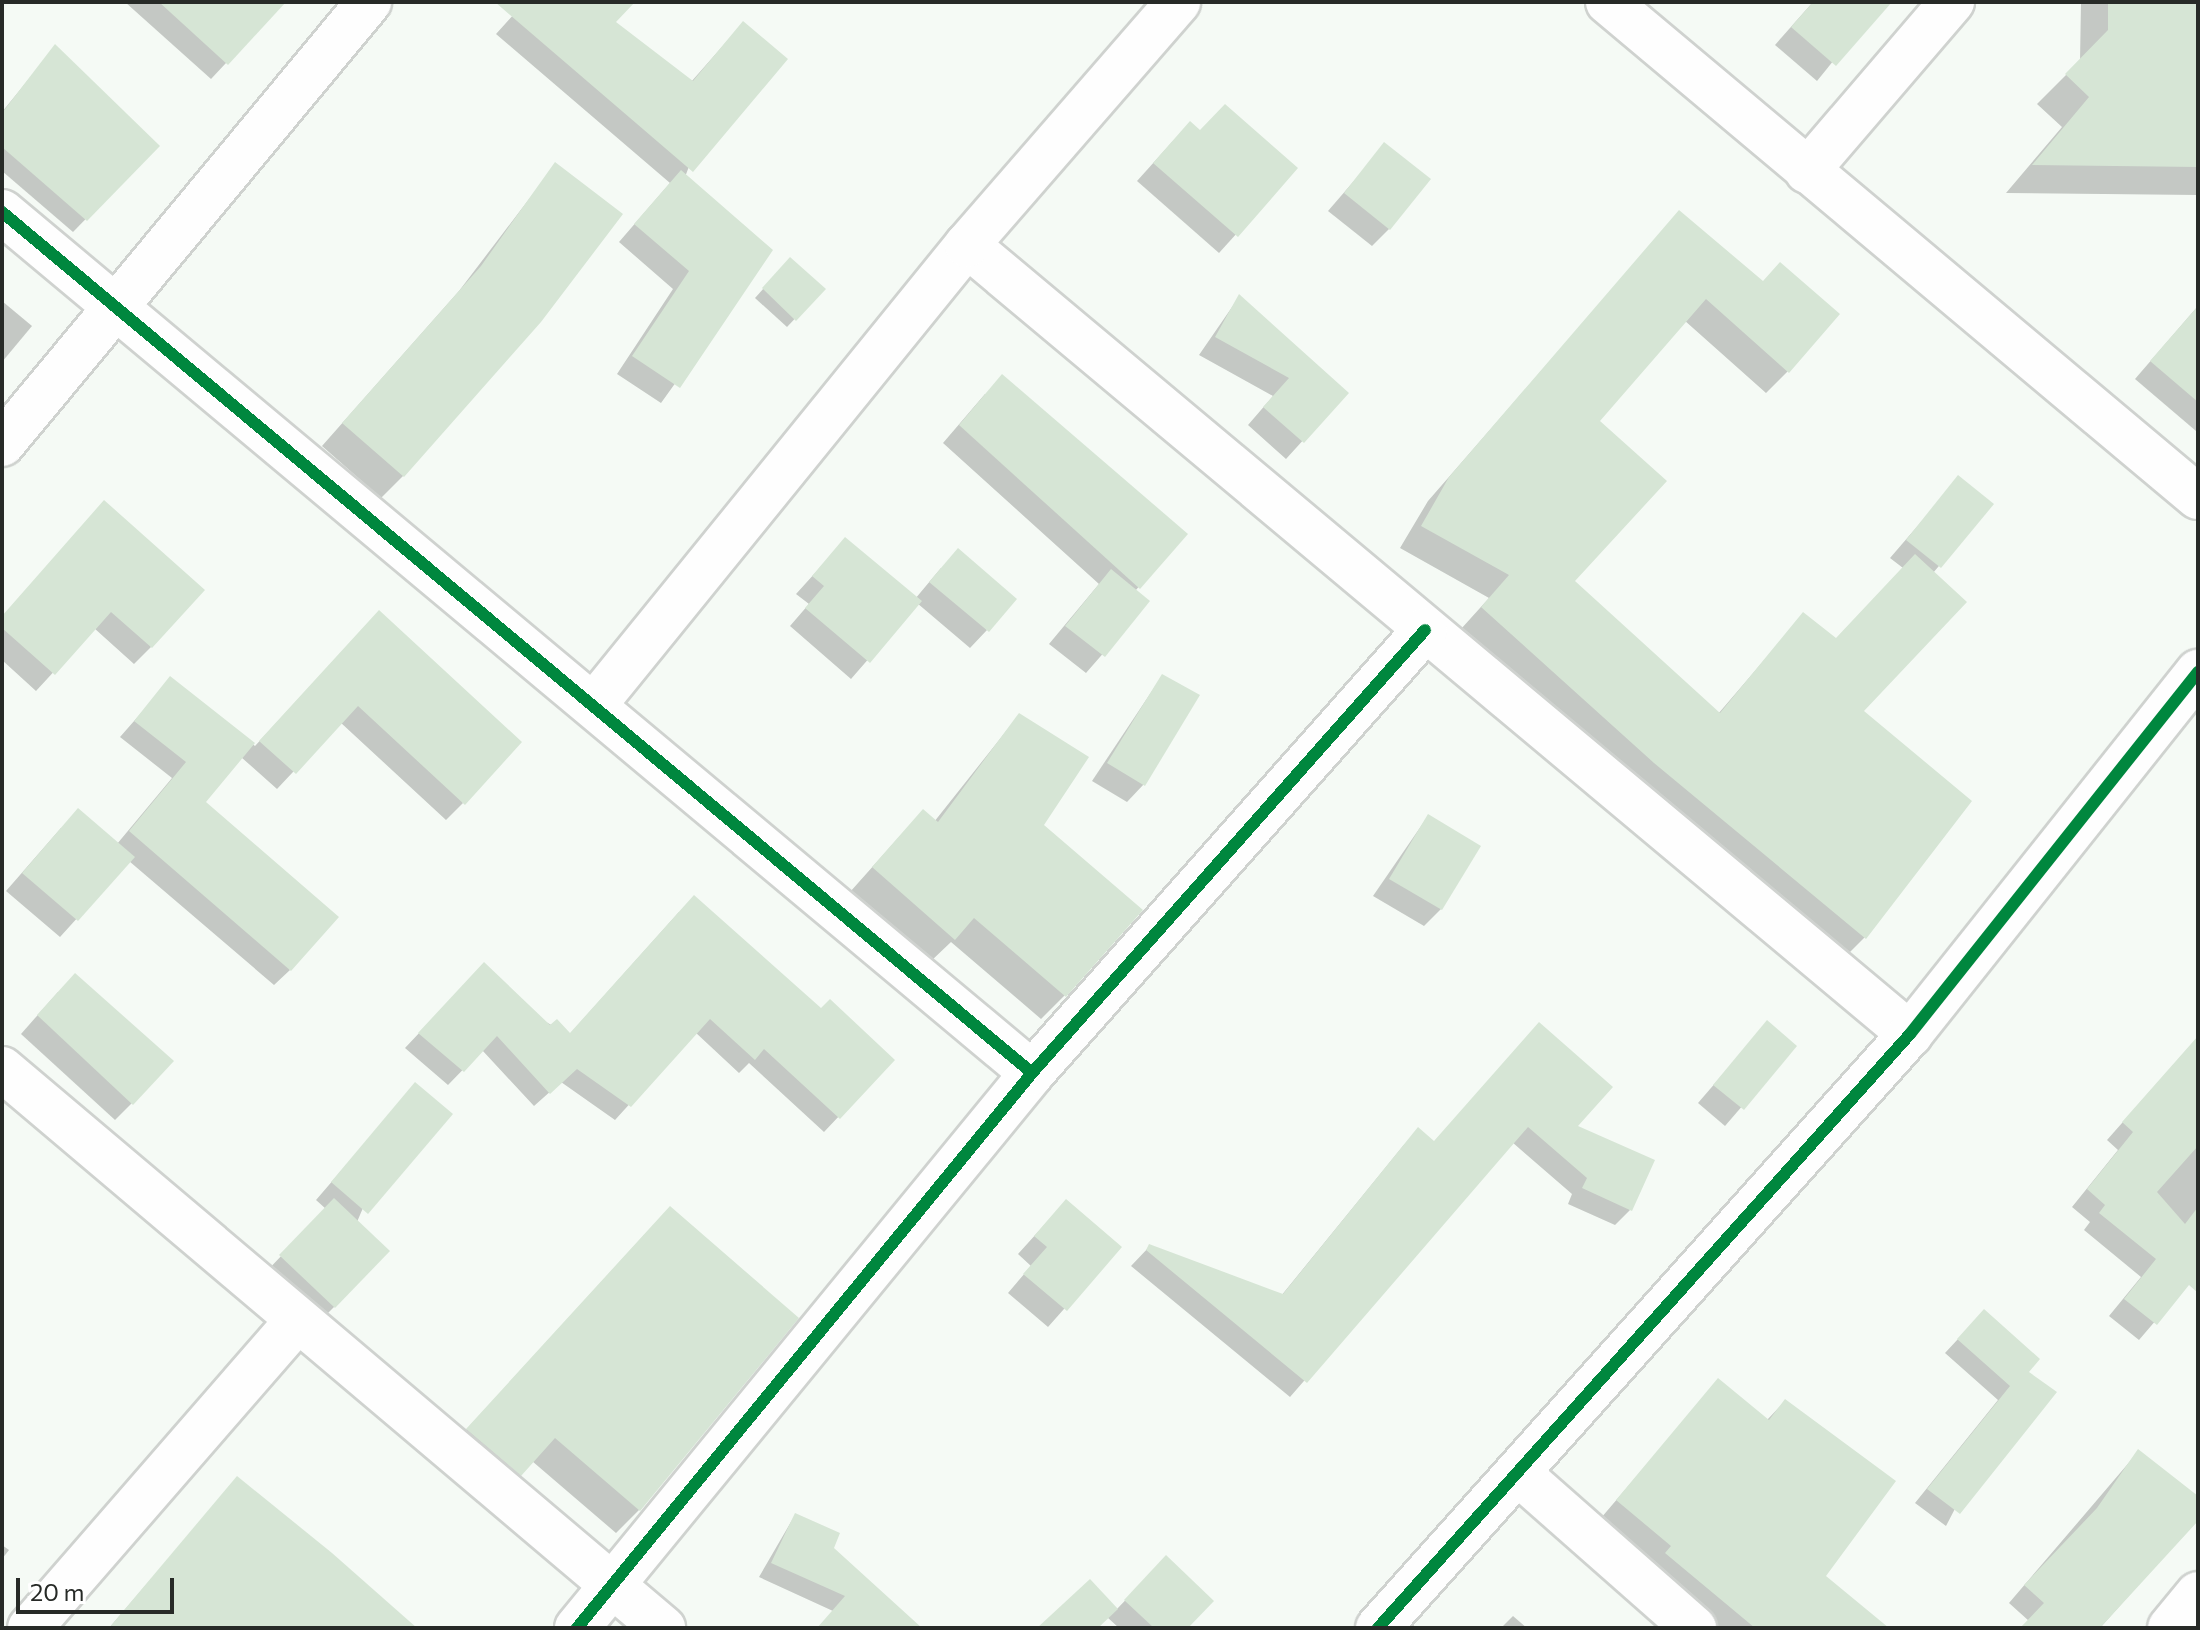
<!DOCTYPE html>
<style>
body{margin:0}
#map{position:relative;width:2200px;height:1630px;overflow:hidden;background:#f5faf5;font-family:Commissioner,sans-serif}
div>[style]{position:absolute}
.shadow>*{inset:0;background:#0003}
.building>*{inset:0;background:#d6e5d5}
.roads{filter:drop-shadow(2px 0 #cfd2cf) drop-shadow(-2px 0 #cfd2cf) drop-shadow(0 2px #cfd2cf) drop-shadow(0 -2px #cfd2cf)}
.street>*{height:44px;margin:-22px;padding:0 22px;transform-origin:22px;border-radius:22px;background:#fefefe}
.cycleway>*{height:12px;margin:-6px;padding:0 6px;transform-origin:6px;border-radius:6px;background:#00873e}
span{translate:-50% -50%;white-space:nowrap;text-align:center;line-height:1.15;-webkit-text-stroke:6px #fff;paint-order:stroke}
.frame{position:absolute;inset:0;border:4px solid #272a27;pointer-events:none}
.scale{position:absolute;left:16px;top:1578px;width:158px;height:36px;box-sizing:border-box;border:4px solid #272a27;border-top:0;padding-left:10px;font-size:24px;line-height:28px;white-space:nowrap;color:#272a27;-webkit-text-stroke:6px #fff;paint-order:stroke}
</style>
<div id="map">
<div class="shadow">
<div style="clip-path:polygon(125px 2px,283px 2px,211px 79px)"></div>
<div style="clip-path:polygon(525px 2px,632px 2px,613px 22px,691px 82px,743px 23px,685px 177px,771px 250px,661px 403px,617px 374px,673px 289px,619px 242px,670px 183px,496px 34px)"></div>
<div style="clip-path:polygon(1813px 2px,1881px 2px,1817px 81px,1775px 45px)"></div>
<div style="clip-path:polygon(2081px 2px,2198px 2px,2198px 195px,2006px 193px,2062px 127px,2037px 104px,2080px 61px)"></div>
<div style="clip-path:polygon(55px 47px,157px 146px,73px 232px,2px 171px,2px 112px)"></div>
<div style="clip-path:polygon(1200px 132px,1295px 169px,1219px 253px,1137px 181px,1173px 141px)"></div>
<div style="clip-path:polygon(1385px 145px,1389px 229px,1372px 246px,1328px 211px)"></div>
<div style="clip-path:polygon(555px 165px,403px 476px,381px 498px,322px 446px,459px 291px)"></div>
<div style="clip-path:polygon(1679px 213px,1788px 371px,1766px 393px,1684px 320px,1598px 422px,1572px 581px,1718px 714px,1803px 615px,1835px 640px,1903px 568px,1890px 558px,1959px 478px,1991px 504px,1933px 573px,1861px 711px,1865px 937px,1843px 959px,1461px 629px,1489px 598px,1400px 548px,1428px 501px)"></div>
<div style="clip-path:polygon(782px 268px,823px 289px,787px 327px,755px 298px)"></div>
<div style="clip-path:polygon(1239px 297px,1346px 393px,1286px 459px,1248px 425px,1273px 396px,1199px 355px)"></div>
<div style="clip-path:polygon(2px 301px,32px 326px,2px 362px)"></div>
<div style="clip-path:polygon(2198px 306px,2198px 429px,2196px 431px,2135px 379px)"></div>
<div style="clip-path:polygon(985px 394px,1186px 534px,1135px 591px,1148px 602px,1086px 673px,1049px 644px,1099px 584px,943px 443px)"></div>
<div style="clip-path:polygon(104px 502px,151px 647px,134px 664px,94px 628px,36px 691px,2px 660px,2px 617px)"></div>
<div style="clip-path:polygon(845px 540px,915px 599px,941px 568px,987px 630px,970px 648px,917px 603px,851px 679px,790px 626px,809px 604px,796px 594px)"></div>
<div style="clip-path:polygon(362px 630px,463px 803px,446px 820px,340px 722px,277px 789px,241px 757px,203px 803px,290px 970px,274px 985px,129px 861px,60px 937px,6px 891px,61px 828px,117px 844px,172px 778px,120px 737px,171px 679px,255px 746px)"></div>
<div style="clip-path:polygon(1162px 676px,1144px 784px,1127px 802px,1092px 781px)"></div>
<div style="clip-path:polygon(1019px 715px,1065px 995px,1041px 1019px,951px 942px,930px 962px,850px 892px,900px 836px,934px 822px)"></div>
<div style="clip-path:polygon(1428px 816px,1441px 909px,1424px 926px,1373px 896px)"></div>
<div style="clip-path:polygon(679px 912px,892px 1060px,824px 1132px,749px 1063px,739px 1073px,695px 1032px,615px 1120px,561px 1082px,534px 1106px,482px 1050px,448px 1085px,405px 1048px,470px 979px,569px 1035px)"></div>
<div style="clip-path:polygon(58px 992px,132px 1103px,115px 1120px,21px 1034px)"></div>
<div style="clip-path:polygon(1767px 1023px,1794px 1046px,1725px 1126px,1698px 1103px)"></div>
<div style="clip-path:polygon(1539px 1025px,1575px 1127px,1630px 1210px,1615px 1225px,1568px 1204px,1572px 1194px,1512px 1142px,1290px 1397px,1131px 1266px,1150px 1246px,1281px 1296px,1403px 1146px,1418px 1130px,1433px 1143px)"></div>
<div style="clip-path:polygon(2198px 1037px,2198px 1271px,2139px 1340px,2109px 1316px,2141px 1277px,2084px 1230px,2090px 1222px,2072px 1207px,2118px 1150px,2107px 1140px)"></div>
<div style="clip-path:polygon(415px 1085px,357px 1222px,334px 1307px,317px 1324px,264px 1274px,326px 1209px,316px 1200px)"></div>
<div style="clip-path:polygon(1066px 1201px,1119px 1247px,1048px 1327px,1008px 1293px,1031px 1266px,1018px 1254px)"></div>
<div style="clip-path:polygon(648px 1231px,639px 1510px,616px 1533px,532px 1461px,497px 1497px,445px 1453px)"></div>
<div style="clip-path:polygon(1971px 1325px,2026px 1372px,1946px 1526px,1915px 1503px,1998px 1400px,1945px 1353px)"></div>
<div style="clip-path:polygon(1718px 1381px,1767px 1420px,1785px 1401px,1824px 1576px,1883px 1628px,1720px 1628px,1601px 1518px)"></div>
<div style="clip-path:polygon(2138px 1452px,2198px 1499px,2198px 1518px,2100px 1628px,2023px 1628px,2029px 1621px,2009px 1603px)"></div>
<div style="clip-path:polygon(237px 1479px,414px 1628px,109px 1628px)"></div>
<div style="clip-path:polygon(795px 1515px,831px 1548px,896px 1628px,818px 1628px,833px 1611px,759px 1577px)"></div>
<div style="clip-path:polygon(2px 1545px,9px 1550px,2px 1559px)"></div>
<div style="clip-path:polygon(1166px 1558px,1185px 1628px,1119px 1628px,1107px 1617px,1097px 1628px,1040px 1628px,1116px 1610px)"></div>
<div style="clip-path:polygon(1513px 1616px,1527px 1628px,1501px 1628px)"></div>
</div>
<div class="building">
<div style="clip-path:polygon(159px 2px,286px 2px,228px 65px)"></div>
<div style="clip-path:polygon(495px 2px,635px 2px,616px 22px,693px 81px,743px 21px,788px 59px,693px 172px)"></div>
<div style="clip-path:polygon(1813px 2px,1892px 2px,1836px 66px,1791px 27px)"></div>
<div style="clip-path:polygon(2108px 2px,2198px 2px,2198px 167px,2032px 165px,2089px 97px,2065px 74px,2108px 30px)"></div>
<div style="clip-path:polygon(55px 44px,160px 146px,87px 221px,2px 147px,2px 113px)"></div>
<div style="clip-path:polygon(1225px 104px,1298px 168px,1238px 237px,1153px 163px,1190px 121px,1200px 130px)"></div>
<div style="clip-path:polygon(1384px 142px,1431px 179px,1390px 230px,1344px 193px)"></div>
<div style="clip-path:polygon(555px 162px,623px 214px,541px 322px,404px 477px,342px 423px,481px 266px)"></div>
<div style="clip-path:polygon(681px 170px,773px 250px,680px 388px,632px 356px,689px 271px,634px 224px)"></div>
<div style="clip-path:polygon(1679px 210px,1763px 281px,1780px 262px,1840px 314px,1789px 373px,1706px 299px,1600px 421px,1667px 481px,1575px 581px,1720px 713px,1803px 612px,1836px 638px,1915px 554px,1967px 602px,1864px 711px,1972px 801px,1866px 939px,1654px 763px,1481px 607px,1509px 575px,1421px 526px,1449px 477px)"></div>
<div style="clip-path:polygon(790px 257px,826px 289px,796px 321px,762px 288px)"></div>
<div style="clip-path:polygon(1239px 294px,1349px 393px,1304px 443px,1263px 407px,1289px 378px,1215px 337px)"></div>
<div style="clip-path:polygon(2198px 306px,2198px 402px,2150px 361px)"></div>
<div style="clip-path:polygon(1002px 374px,1188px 534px,1140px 589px,959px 425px)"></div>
<div style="clip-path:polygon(1958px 475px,1994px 504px,1941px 568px,1906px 540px)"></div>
<div style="clip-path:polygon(104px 500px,205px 590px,152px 648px,111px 612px,55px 675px,2px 628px,2px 616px)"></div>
<div style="clip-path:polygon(845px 537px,922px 601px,870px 663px,805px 608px,824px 586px,812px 576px)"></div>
<div style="clip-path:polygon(958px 548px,1017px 599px,989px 632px,929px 582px)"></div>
<div style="clip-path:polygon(1111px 569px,1150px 601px,1105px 657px,1065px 626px)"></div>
<div style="clip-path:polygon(379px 610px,522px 742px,465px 805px,358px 706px,296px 774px,259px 741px)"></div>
<div style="clip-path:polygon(1162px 674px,1200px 695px,1145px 786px,1107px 763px)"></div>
<div style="clip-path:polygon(170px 676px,255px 743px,206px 802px,339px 917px,291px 971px,129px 831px,186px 762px,134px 721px)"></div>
<div style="clip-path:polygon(1019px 713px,1089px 757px,1044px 825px,1143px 910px,1066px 997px,974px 918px,955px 940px,872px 867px,923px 809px,938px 822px)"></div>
<div style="clip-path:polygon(78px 808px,135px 857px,78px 921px,22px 873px)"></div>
<div style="clip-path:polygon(1428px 814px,1481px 846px,1442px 910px,1389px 879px)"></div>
<div style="clip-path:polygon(694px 895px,821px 1008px,830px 999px,895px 1060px,840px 1119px,764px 1049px,755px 1060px,710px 1019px,631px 1107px,577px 1069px,550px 1094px,497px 1036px,464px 1072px,418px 1033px,484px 962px,550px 1025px,557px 1019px,570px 1033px)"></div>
<div style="clip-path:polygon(75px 973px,174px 1061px,133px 1105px,37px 1015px)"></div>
<div style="clip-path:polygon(1767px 1020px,1797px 1046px,1744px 1110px,1713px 1085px)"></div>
<div style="clip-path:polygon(1539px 1022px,1613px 1087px,1578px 1126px,1655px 1160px,1632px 1211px,1582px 1188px,1587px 1178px,1528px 1127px,1307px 1383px,1146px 1250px,1149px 1244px,1283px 1294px,1418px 1127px,1434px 1141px)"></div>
<div style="clip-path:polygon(2198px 1036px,2198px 1146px,2157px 1192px,2185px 1224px,2198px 1207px,2198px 1293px,2189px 1285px,2157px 1325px,2124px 1299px,2156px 1259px,2099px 1213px,2105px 1205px,2087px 1189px,2133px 1132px,2122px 1122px)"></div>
<div style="clip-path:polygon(415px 1082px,453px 1114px,368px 1214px,331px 1182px)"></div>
<div style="clip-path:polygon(334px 1198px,390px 1251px,335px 1308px,279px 1255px)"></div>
<div style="clip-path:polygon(1066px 1199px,1122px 1247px,1067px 1311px,1023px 1274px,1047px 1247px,1034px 1236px)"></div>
<div style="clip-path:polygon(670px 1206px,799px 1318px,640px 1511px,555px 1438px,521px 1476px,466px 1429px)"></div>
<div style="clip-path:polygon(1984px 1309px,2040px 1359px,2029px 1372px,2057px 1392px,1960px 1514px,1927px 1489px,2010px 1386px,1957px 1339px)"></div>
<div style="clip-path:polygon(1718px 1378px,1769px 1420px,1785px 1399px,1896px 1481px,1826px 1576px,1889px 1628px,1755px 1628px,1665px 1553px,1671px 1546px,1616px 1500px)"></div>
<div style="clip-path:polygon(2138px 1449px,2198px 1496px,2198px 1521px,2100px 1628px,2020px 1628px,2044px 1603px,2024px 1585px,2097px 1508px)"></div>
<div style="clip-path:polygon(237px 1476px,332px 1553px,417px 1628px,109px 1628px)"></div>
<div style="clip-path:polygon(795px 1513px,840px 1533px,834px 1548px,922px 1628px,817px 1628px,845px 1596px,771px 1563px)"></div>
<div style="clip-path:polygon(1166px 1555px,1214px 1601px,1188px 1628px,1154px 1628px,1124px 1600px)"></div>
<div style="clip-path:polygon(1090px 1579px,1118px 1609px,1098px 1628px,1037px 1628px)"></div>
</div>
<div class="roads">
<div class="street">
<div style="left:1608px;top:2px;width:770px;rotate:40deg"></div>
<div style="left:1807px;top:171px;width:223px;rotate:-49.4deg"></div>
<div style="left:2px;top:212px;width:1342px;rotate:39.89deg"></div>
<div style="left:967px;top:245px;width:1230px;rotate:39.92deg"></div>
<div style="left:2px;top:444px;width:575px;rotate:-50.3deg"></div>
<div style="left:594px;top:705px;width:592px;rotate:-50.96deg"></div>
<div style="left:967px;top:245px;width:322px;rotate:-49deg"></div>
<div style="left:2px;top:1069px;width:866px;rotate:40.22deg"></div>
<div style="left:1518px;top:1473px;width:235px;rotate:41.4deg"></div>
<div style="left:30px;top:1628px;width:408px;rotate:-49deg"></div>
<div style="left:577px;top:1628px;width:718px;rotate:-50.65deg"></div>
<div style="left:1032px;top:1073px;width:592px;rotate:-48.42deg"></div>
<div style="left:1378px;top:1628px;width:797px;rotate:-48.15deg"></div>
<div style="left:1910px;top:1034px;width:463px;rotate:-51.5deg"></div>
<div style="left:2170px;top:1628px;width:44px;rotate:-50.5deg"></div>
</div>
</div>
<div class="cycleway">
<div style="left:2px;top:212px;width:1342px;rotate:39.89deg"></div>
<div style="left:577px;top:1628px;width:718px;rotate:-50.65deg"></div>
<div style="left:1032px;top:1073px;width:592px;rotate:-48.42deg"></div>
<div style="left:1378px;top:1628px;width:797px;rotate:-48.15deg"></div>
<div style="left:1910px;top:1034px;width:463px;rotate:-51.5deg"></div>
</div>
<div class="frame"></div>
<div class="scale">20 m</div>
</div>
